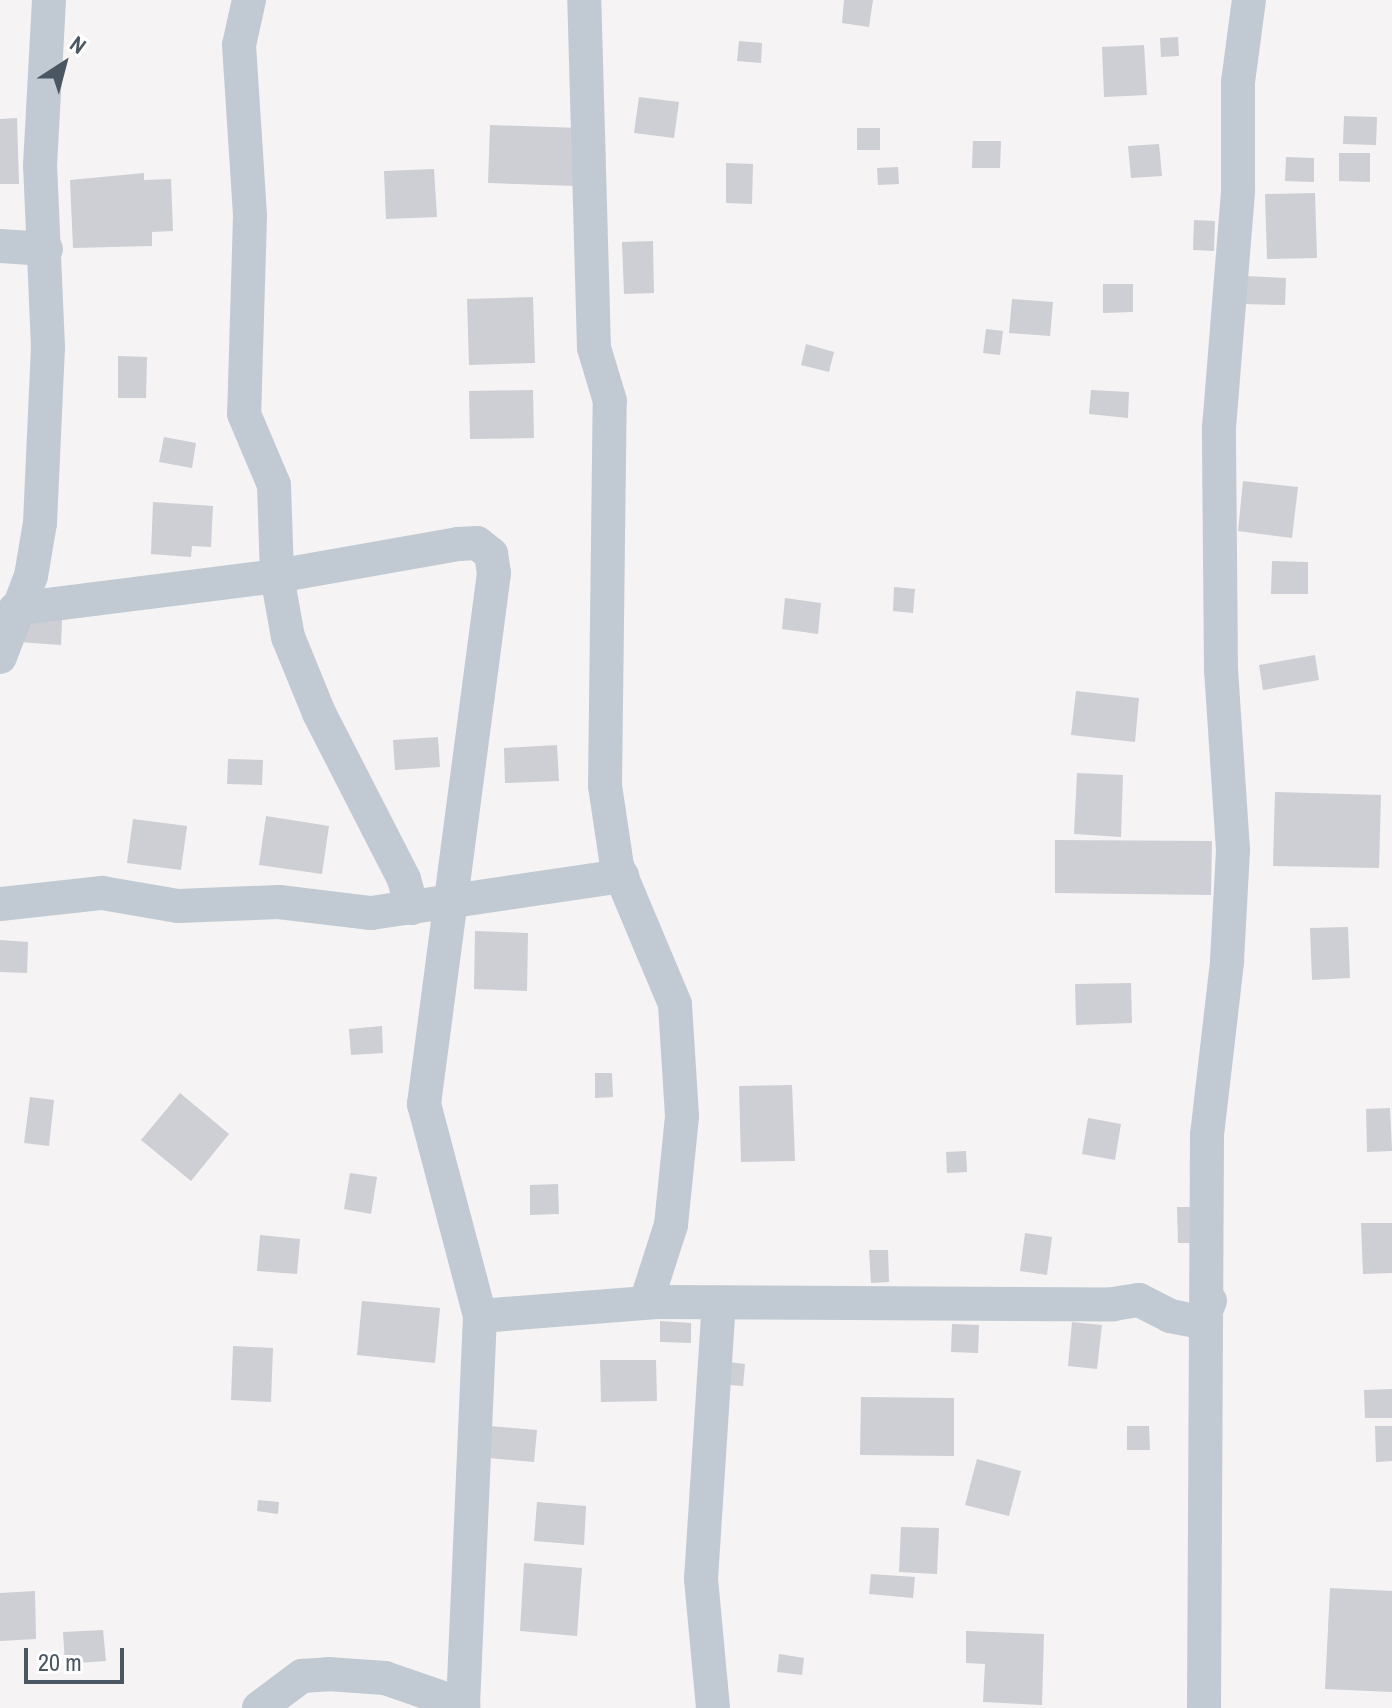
<!DOCTYPE html>
<style>
body{margin:0}
#map{position:relative;width:1392px;height:1708px;overflow:hidden;background:#f5f3f3;font-family:"Archivo Narrow",sans-serif}
div>[style]{position:absolute}
.building>*{inset:0;background:#cdcfd5}
.minor>*{height:34px;margin:-17px;padding:0 17px;transform-origin:17px;border-radius:17px;background:#c1cad2}
span{translate:-50% -50%;white-space:nowrap;text-align:center;line-height:1.15;-webkit-text-stroke:6px #fff;paint-order:stroke}
.north{position:absolute;left:24px;top:24px;width:80px;height:80px;-webkit-text-stroke:6px #fff;paint-order:stroke;rotate:36deg;font-size:22px;font-weight:700;line-height:32px;text-align:center;color:#4a5661}
.north::after{content:'';display:block;margin:auto;width:28px;height:36px;background:#4a5661;clip-path:polygon(50% 0,100% 100%,50% 72%,0 100%)}
.scale{position:absolute;left:24px;top:1648px;width:100px;height:36px;box-sizing:border-box;border:4px solid #4a5661;border-top:0;padding-left:10px;font-size:24px;line-height:28px;white-space:nowrap;color:#4a5661;-webkit-text-stroke:6px #fff;paint-order:stroke}
</style>
<div id="map">
<div class="building">
<div style="clip-path:polygon(844px 0,873px 0,869px 27px,842px 23px)"></div>
<div style="clip-path:polygon(1178px 37px,1179px 56px,1161px 57px,1160px 38px)"></div>
<div style="clip-path:polygon(739px 41px,762px 43px,761px 63px,737px 61px)"></div>
<div style="clip-path:polygon(1144px 45px,1147px 95px,1104px 97px,1102px 47px)"></div>
<div style="clip-path:polygon(639px 97px,679px 102px,674px 138px,634px 133px)"></div>
<div style="clip-path:polygon(1344px 116px,1377px 117px,1376px 145px,1343px 144px)"></div>
<div style="clip-path:polygon(17px 118px,19px 184px,0 184px,0 119px)"></div>
<div style="clip-path:polygon(490px 125px,579px 128px,577px 186px,488px 183px)"></div>
<div style="clip-path:polygon(857px 128px,880px 128px,880px 150px,857px 150px)"></div>
<div style="clip-path:polygon(973px 141px,1001px 141px,1000px 168px,972px 168px)"></div>
<div style="clip-path:polygon(1159px 144px,1162px 176px,1131px 178px,1128px 146px)"></div>
<div style="clip-path:polygon(1339px 153px,1370px 153px,1370px 182px,1339px 181px)"></div>
<div style="clip-path:polygon(1286px 157px,1314px 158px,1314px 182px,1285px 181px)"></div>
<div style="clip-path:polygon(726px 163px,753px 164px,752px 204px,726px 203px)"></div>
<div style="clip-path:polygon(898px 167px,899px 184px,878px 185px,877px 168px)"></div>
<div style="clip-path:polygon(434px 169px,437px 217px,386px 219px,384px 171px)"></div>
<div style="clip-path:polygon(144px 173px,144px 180px,171px 179px,173px 231px,152px 232px,152px 246px,73px 248px,70px 180px)"></div>
<div style="clip-path:polygon(1315px 193px,1317px 258px,1267px 259px,1265px 194px)"></div>
<div style="clip-path:polygon(1194px 220px,1215px 221px,1214px 251px,1193px 250px)"></div>
<div style="clip-path:polygon(653px 241px,654px 293px,624px 294px,622px 242px)"></div>
<div style="clip-path:polygon(1245px 276px,1286px 278px,1285px 305px,1244px 304px)"></div>
<div style="clip-path:polygon(1103px 284px,1133px 284px,1133px 312px,1103px 313px)"></div>
<div style="clip-path:polygon(533px 297px,535px 363px,469px 365px,467px 299px)"></div>
<div style="clip-path:polygon(1012px 299px,1053px 302px,1050px 336px,1009px 333px)"></div>
<div style="clip-path:polygon(986px 329px,1003px 331px,1000px 355px,983px 353px)"></div>
<div style="clip-path:polygon(806px 344px,834px 352px,829px 372px,801px 365px)"></div>
<div style="clip-path:polygon(118px 356px,147px 357px,146px 398px,118px 398px)"></div>
<div style="clip-path:polygon(533px 390px,534px 438px,470px 439px,469px 391px)"></div>
<div style="clip-path:polygon(1091px 390px,1129px 392px,1128px 418px,1089px 414px)"></div>
<div style="clip-path:polygon(164px 437px,196px 443px,192px 468px,159px 462px)"></div>
<div style="clip-path:polygon(1243px 481px,1298px 487px,1292px 538px,1238px 531px)"></div>
<div style="clip-path:polygon(153px 502px,213px 506px,211px 547px,192px 546px,191px 557px,151px 554px)"></div>
<div style="clip-path:polygon(1272px 561px,1308px 562px,1308px 594px,1271px 594px)"></div>
<div style="clip-path:polygon(894px 587px,915px 589px,913px 613px,893px 611px)"></div>
<div style="clip-path:polygon(785px 598px,821px 603px,818px 634px,782px 629px)"></div>
<div style="clip-path:polygon(19px 617px,62px 620px,61px 645px,18px 642px)"></div>
<div style="clip-path:polygon(1315px 655px,1319px 680px,1263px 690px,1259px 665px)"></div>
<div style="clip-path:polygon(1076px 691px,1139px 698px,1135px 742px,1071px 735px)"></div>
<div style="clip-path:polygon(438px 737px,440px 767px,395px 770px,393px 740px)"></div>
<div style="clip-path:polygon(557px 745px,559px 781px,505px 783px,504px 748px)"></div>
<div style="clip-path:polygon(228px 759px,263px 760px,262px 785px,227px 784px)"></div>
<div style="clip-path:polygon(1077px 773px,1123px 775px,1121px 837px,1074px 834px)"></div>
<div style="clip-path:polygon(1275px 792px,1381px 795px,1379px 868px,1273px 866px)"></div>
<div style="clip-path:polygon(266px 816px,329px 826px,322px 874px,259px 865px)"></div>
<div style="clip-path:polygon(133px 819px,187px 826px,181px 870px,127px 863px)"></div>
<div style="clip-path:polygon(1055px 840px,1212px 841px,1211px 895px,1055px 893px)"></div>
<div style="clip-path:polygon(1348px 927px,1350px 978px,1312px 980px,1310px 928px)"></div>
<div style="clip-path:polygon(475px 931px,528px 933px,527px 991px,474px 989px)"></div>
<div style="clip-path:polygon(0 940px,28px 942px,27px 973px,0 972px)"></div>
<div style="clip-path:polygon(1131px 983px,1132px 1023px,1076px 1025px,1075px 984px)"></div>
<div style="clip-path:polygon(382px 1026px,383px 1053px,351px 1055px,349px 1029px)"></div>
<div style="clip-path:polygon(595px 1073px,612px 1073px,613px 1097px,595px 1098px)"></div>
<div style="clip-path:polygon(792px 1085px,795px 1161px,741px 1162px,739px 1086px)"></div>
<div style="clip-path:polygon(180px 1093px,229px 1134px,191px 1181px,141px 1140px)"></div>
<div style="clip-path:polygon(30px 1097px,54px 1100px,49px 1146px,24px 1143px)"></div>
<div style="clip-path:polygon(1390px 1108px,1392px 1151px,1367px 1152px,1366px 1109px)"></div>
<div style="clip-path:polygon(1088px 1118px,1121px 1124px,1115px 1160px,1082px 1154px)"></div>
<div style="clip-path:polygon(966px 1151px,967px 1172px,947px 1173px,946px 1152px)"></div>
<div style="clip-path:polygon(350px 1173px,377px 1177px,371px 1214px,344px 1209px)"></div>
<div style="clip-path:polygon(558px 1184px,559px 1214px,530px 1215px,530px 1185px)"></div>
<div style="clip-path:polygon(1177px 1207px,1196px 1207px,1197px 1243px,1178px 1243px)"></div>
<div style="clip-path:polygon(1361px 1223px,1392px 1223px,1392px 1273px,1363px 1274px)"></div>
<div style="clip-path:polygon(1025px 1233px,1052px 1237px,1047px 1275px,1020px 1271px)"></div>
<div style="clip-path:polygon(260px 1235px,300px 1239px,297px 1274px,257px 1271px)"></div>
<div style="clip-path:polygon(869px 1250px,888px 1250px,889px 1282px,871px 1283px)"></div>
<div style="clip-path:polygon(362px 1301px,440px 1308px,435px 1363px,357px 1355px)"></div>
<div style="clip-path:polygon(660px 1321px,691px 1323px,691px 1343px,660px 1342px)"></div>
<div style="clip-path:polygon(1072px 1322px,1102px 1325px,1097px 1369px,1068px 1366px)"></div>
<div style="clip-path:polygon(952px 1324px,979px 1325px,978px 1353px,951px 1352px)"></div>
<div style="clip-path:polygon(233px 1346px,273px 1348px,271px 1402px,231px 1400px)"></div>
<div style="clip-path:polygon(600px 1360px,656px 1360px,657px 1401px,601px 1402px)"></div>
<div style="clip-path:polygon(719px 1361px,745px 1364px,743px 1386px,717px 1384px)"></div>
<div style="clip-path:polygon(1392px 1389px,1392px 1418px,1365px 1418px,1364px 1390px)"></div>
<div style="clip-path:polygon(861px 1397px,954px 1398px,954px 1456px,860px 1455px)"></div>
<div style="clip-path:polygon(490px 1426px,537px 1430px,534px 1462px,488px 1458px)"></div>
<div style="clip-path:polygon(1127px 1426px,1149px 1426px,1150px 1450px,1127px 1450px)"></div>
<div style="clip-path:polygon(1375px 1426px,1392px 1426px,1392px 1461px,1376px 1462px)"></div>
<div style="clip-path:polygon(977px 1459px,1021px 1471px,1009px 1516px,965px 1505px)"></div>
<div style="clip-path:polygon(258px 1500px,279px 1502px,278px 1514px,257px 1511px)"></div>
<div style="clip-path:polygon(537px 1502px,586px 1506px,584px 1545px,534px 1541px)"></div>
<div style="clip-path:polygon(901px 1527px,939px 1528px,937px 1574px,899px 1572px)"></div>
<div style="clip-path:polygon(524px 1563px,582px 1568px,577px 1636px,520px 1631px)"></div>
<div style="clip-path:polygon(871px 1574px,915px 1577px,913px 1598px,869px 1594px)"></div>
<div style="clip-path:polygon(1330px 1588px,1392px 1591px,1392px 1692px,1325px 1689px)"></div>
<div style="clip-path:polygon(35px 1591px,36px 1639px,0 1641px,0 1593px)"></div>
<div style="clip-path:polygon(103px 1630px,106px 1661px,65px 1664px,63px 1632px)"></div>
<div style="clip-path:polygon(966px 1631px,1044px 1634px,1042px 1705px,983px 1702px,985px 1664px,966px 1663px)"></div>
<div style="clip-path:polygon(779px 1654px,804px 1658px,802px 1675px,777px 1672px)"></div>
</div>
<div class="minor">
<div style="left:249px;top:0;width:46px;rotate:102.5deg"></div>
<div style="left:239px;top:45px;width:171px;rotate:86.3deg"></div>
<div style="left:250px;top:216px;width:198px;rotate:91.7deg"></div>
<div style="left:244px;top:414px;width:77px;rotate:67.1deg"></div>
<div style="left:274px;top:485px;width:91px;rotate:88.1deg"></div>
<div style="left:277px;top:576px;width:62px;rotate:79.8deg"></div>
<div style="left:288px;top:637px;width:82px;rotate:67.8deg"></div>
<div style="left:319px;top:713px;width:186px;rotate:62.9deg"></div>
<div style="left:404px;top:879px;width:30px;rotate:75deg"></div>
<div style="left:0;top:246px;width:46px;rotate:3.7deg"></div>
<div style="left:15px;top:609px;width:264px;rotate:-7.2deg"></div>
<div style="left:277px;top:576px;width:184px;rotate:-10deg"></div>
<div style="left:458px;top:544px;width:19px;rotate:-3deg"></div>
<div style="left:477px;top:543px;width:18px;rotate:38deg"></div>
<div style="left:491px;top:554px;width:19px;rotate:81deg"></div>
<div style="left:494px;top:573px;width:536px;rotate:97.51deg"></div>
<div style="left:424px;top:1104px;width:219px;rotate:75.2deg"></div>
<div style="left:480px;top:1316px;width:392px;rotate:92.5deg"></div>
<div style="left:0;top:657px;width:87px;rotate:-69.1deg"></div>
<div style="left:31px;top:576px;width:54px;rotate:-80.4deg"></div>
<div style="left:40px;top:523px;width:176px;rotate:-87.4deg"></div>
<div style="left:48px;top:347px;width:181px;rotate:-92.5deg"></div>
<div style="left:40px;top:166px;width:166px;rotate:-86.9deg"></div>
<div style="left:0;top:904px;width:103px;rotate:-6.2deg"></div>
<div style="left:102px;top:893px;width:77px;rotate:9.7deg"></div>
<div style="left:178px;top:906px;width:101px;rotate:-2.3deg"></div>
<div style="left:279px;top:902px;width:93px;rotate:6.8deg"></div>
<div style="left:371px;top:913px;width:254px;rotate:-8.4deg"></div>
<div style="left:656px;top:1302px;width:457px;rotate:0.3deg"></div>
<div style="left:1113px;top:1304px;width:26px;rotate:-9deg"></div>
<div style="left:1139px;top:1300px;width:35px;rotate:27deg"></div>
<div style="left:1170px;top:1316px;width:32px;rotate:11deg"></div>
<div style="left:1201px;top:1322px;width:23px;rotate:-67deg"></div>
<div style="left:480px;top:1316px;width:177px;rotate:-4.5deg"></div>
<div style="left:656px;top:1302px;width:13px;rotate:-117deg"></div>
<div style="left:650px;top:1290px;width:68px;rotate:-72.1deg"></div>
<div style="left:671px;top:1225px;width:110px;rotate:-84.2deg"></div>
<div style="left:682px;top:1116px;width:112px;rotate:-93.6deg"></div>
<div style="left:675px;top:1004px;width:150px;rotate:-112.8deg"></div>
<div style="left:617px;top:866px;width:81px;rotate:-98.5deg"></div>
<div style="left:605px;top:786px;width:385px;rotate:-89.3deg"></div>
<div style="left:610px;top:401px;width:55px;rotate:-106.8deg"></div>
<div style="left:594px;top:348px;width:348px;rotate:-91.6deg"></div>
<div style="left:259px;top:1708px;width:54px;rotate:-36.7deg"></div>
<div style="left:302px;top:1676px;width:26px;rotate:-4deg"></div>
<div style="left:328px;top:1674px;width:57px;rotate:4deg"></div>
<div style="left:385px;top:1678px;width:83px;rotate:19.1deg"></div>
<div style="left:713px;top:1708px;width:130px;rotate:-95.3deg"></div>
<div style="left:701px;top:1579px;width:277px;rotate:-86.3deg"></div>
<div style="left:1204px;top:1708px;width:573px;rotate:-89.7deg"></div>
<div style="left:1207px;top:1135px;width:175px;rotate:-83.4deg"></div>
<div style="left:1227px;top:961px;width:111px;rotate:-86.9deg"></div>
<div style="left:1233px;top:850px;width:180px;rotate:-93.8deg"></div>
<div style="left:1221px;top:670px;width:242px;rotate:-90.5deg"></div>
<div style="left:1219px;top:428px;width:238px;rotate:-85.4deg"></div>
<div style="left:1238px;top:191px;width:109px;rotate:-90deg"></div>
<div style="left:1238px;top:82px;width:83px;rotate:-82.4deg"></div>
</div>
<div class="north">N</div>
<div class="scale">20 m</div>
</div>
